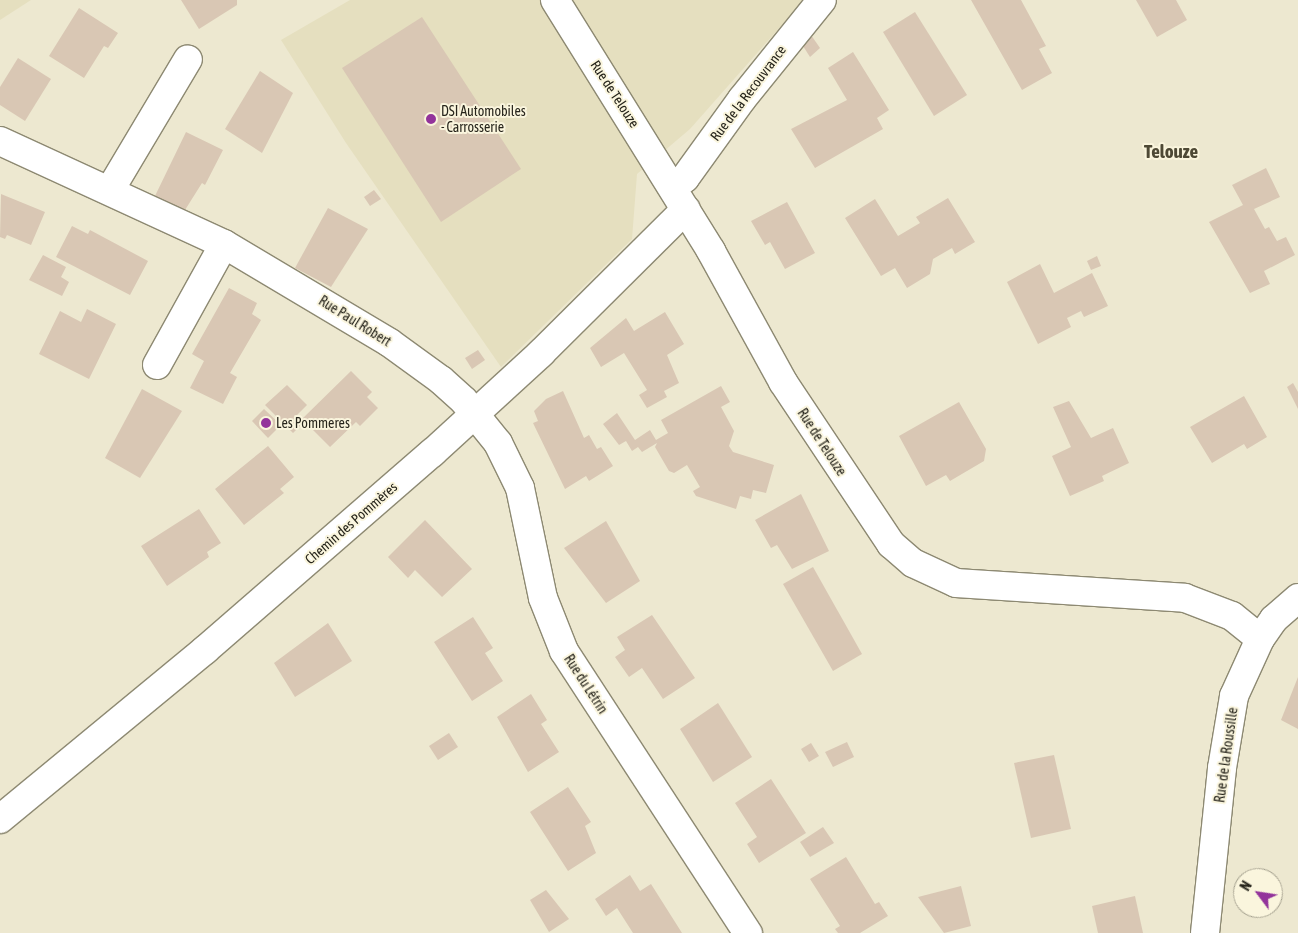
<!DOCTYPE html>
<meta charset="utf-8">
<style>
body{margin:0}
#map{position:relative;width:1298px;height:933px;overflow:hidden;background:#ede8d0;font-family:"Asap Condensed",sans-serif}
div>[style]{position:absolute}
.built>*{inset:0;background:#e5dfbf}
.building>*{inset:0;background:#d9c7b4}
.roads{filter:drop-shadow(1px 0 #8d8972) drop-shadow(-1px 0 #8d8972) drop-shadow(0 1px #8d8972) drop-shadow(0 -1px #8d8972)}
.minor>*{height:28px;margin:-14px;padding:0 14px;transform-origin:14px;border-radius:14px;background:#fff}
.dots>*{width:14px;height:14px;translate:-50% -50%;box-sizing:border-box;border:2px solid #faf5dd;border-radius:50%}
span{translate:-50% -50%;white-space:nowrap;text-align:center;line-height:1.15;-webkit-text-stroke:4px #faf5dd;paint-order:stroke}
.street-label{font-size:14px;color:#27251c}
.poi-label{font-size:14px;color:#27251c}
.left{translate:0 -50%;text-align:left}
.district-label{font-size:19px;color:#4e4935;font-weight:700}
.north{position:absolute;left:1233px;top:868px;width:50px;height:50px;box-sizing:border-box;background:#faf5dd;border:1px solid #a6a290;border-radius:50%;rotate:301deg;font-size:14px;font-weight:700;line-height:20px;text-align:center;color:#27251c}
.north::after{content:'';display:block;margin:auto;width:18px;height:22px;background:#93339b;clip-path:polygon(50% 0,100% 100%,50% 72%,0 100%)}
</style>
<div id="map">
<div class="built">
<div style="clip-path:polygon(0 0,31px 0,0 20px)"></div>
<div style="clip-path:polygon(350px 0,804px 0,690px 129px,637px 174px,632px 239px,501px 367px,346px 143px,281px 40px)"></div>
</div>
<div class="building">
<div style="clip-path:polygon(181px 0,237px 0,237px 5px,199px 29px)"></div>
<div style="clip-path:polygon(971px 0,1021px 0,1046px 46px,1039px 49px,1052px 73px,1022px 90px)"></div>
<div style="clip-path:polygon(1136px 0,1176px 0,1187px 20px,1157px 37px)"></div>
<div style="clip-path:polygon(79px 8px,118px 33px,108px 48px,104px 46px,84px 78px,49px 56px)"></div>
<div style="clip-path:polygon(915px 12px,967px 95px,934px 116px,883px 32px)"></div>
<div style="clip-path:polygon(422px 17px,521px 169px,441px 222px,342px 68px)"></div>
<div style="clip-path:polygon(811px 35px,820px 48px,810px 57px,803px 46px)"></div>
<div style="clip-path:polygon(853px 52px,889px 110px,877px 118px,883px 129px,815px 168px,791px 129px,847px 100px,828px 68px)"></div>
<div style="clip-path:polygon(18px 58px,51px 79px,25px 121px,0 105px,0 87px)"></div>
<div style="clip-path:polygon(260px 71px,293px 93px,262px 153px,225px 129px)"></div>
<div style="clip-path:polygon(186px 132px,223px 150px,205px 185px,202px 183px,185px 210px,155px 196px)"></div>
<div style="clip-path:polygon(1266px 168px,1280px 197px,1254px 209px,1265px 229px,1269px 227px,1277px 241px,1286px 237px,1295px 255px,1264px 271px,1270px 284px,1250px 293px,1209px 222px,1243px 205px,1232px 185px)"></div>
<div style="clip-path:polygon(374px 190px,381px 199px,370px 206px,364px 197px)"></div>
<div style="clip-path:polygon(1px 194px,45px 212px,31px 245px,7px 235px,5px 239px,0 237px)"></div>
<div style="clip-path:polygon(948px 198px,975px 242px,955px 254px,952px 248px,933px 259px,930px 274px,907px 288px,895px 268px,881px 276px,845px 218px,875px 199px,898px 236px,920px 223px,916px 217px)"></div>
<div style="clip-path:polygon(787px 202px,815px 253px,785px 269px,770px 242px,765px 245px,751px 221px)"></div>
<div style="clip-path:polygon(328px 208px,368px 229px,331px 287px,295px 268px)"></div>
<div style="clip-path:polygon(72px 226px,88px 234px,90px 230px,148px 261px,130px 295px,56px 257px)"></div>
<div style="clip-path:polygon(43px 255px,66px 267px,61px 277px,69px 282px,62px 296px,29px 280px)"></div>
<div style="clip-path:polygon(1097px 256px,1101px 266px,1091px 270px,1087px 261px)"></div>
<div style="clip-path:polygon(1040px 264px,1054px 293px,1092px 273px,1108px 306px,1084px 317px,1081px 311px,1067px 318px,1071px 327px,1038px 344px,1007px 282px)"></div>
<div style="clip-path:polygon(229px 288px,257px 303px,252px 314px,261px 320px,230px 373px,237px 377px,223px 404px,190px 388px,204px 361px,192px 354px)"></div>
<div style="clip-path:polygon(87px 309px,116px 324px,89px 379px,39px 354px,60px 311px,81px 322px)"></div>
<div style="clip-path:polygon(665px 312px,684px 344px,667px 355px,679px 383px,664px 391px,667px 397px,647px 408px,639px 395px,647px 390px,624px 353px,601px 367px,590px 348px,626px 318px,634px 331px)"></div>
<div style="clip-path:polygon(478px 350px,485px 360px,472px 369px,465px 358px)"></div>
<div style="clip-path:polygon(351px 371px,372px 392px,367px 397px,378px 408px,360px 426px,356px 422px,330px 447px,302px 419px)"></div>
<div style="clip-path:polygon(1293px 383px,1298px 392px,1298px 409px,1287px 387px)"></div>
<div style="clip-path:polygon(287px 385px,307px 405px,295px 417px,302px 424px,293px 433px,265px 405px)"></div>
<div style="clip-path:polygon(721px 386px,730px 402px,721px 407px,734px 431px,729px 446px,733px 452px,774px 465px,766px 493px,753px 490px,751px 499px,740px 496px,736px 509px,696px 496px,693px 491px,700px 487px,687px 465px,674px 473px,669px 471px,655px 447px,657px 443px,642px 452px,638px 447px,632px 451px,626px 441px,619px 445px,603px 424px,617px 413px,635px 440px,650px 430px,656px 440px,668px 433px,661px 420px)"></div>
<div style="clip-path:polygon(142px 389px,182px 411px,140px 478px,105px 458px)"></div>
<div style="clip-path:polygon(563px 391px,584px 438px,589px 435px,597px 449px,601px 447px,613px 466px,589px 481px,586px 476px,565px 489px,533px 423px,538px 421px,534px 411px,546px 399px)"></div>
<div style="clip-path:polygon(1244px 396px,1267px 437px,1247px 449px,1244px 444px,1212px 463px,1190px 427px)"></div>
<div style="clip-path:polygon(1069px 401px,1091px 438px,1113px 428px,1129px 463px,1102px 476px,1104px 481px,1070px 496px,1052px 456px,1071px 447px,1053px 407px)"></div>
<div style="clip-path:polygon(959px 402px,986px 449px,984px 461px,950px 481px,946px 475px,926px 486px,899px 436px)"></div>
<div style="clip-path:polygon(264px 409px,281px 425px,268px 438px,252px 421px)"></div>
<div style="clip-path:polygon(268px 446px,294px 477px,280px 489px,284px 493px,244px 525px,215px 489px)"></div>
<div style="clip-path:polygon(801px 494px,829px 551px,792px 569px,777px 545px,771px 548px,755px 520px)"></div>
<div style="clip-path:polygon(199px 509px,221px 543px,207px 552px,209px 557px,167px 586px,141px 546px)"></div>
<div style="clip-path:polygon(425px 520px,472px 569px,442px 597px,415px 570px,408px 578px,388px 557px)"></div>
<div style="clip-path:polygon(606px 521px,640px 581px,606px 603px,564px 548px)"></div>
<div style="clip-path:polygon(813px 567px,862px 654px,833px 671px,783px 584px)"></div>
<div style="clip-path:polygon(652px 615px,695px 678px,663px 699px,642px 668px,629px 677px,615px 657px,625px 650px,617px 637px)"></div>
<div style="clip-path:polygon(473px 617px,493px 648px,485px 653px,503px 681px,472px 701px,434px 642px)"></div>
<div style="clip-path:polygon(328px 623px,352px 661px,295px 697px,274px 663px)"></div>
<div style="clip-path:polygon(1298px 677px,1298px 729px,1281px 720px)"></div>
<div style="clip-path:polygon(531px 694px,547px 720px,541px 724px,559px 752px,528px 772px,497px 717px)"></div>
<div style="clip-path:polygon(718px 703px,752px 757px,713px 782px,680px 729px)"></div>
<div style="clip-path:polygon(449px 733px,458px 747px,438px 760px,429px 746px)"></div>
<div style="clip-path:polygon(847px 742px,854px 757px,833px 767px,825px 752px)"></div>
<div style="clip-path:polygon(811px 743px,819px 756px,809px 762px,801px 749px)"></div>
<div style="clip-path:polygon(1054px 755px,1071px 829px,1031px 838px,1014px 763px)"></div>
<div style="clip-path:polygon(771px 779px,806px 833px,759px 863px,747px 844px,757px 837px,735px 803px)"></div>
<div style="clip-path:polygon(568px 787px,591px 822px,585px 826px,596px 853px,568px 871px,530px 812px)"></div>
<div style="clip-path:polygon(823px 827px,834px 843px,810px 857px,800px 842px)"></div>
<div style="clip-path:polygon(846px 857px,875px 904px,879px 902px,888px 916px,860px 933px,838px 933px,835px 929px,840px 926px,810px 879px)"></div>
<div style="clip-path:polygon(630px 875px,640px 891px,651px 884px,682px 933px,633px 933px,617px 908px,606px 916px,595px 899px)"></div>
<div style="clip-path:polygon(961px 886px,971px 926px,944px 933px,918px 897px)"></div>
<div style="clip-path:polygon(546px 890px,569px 919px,549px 932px,530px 900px)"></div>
<div style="clip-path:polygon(1135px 896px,1143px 933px,1098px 933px,1092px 906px)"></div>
</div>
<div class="roads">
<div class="minor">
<div style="left:555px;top:0;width:296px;rotate:58.1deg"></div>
<div style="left:711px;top:251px;width:149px;rotate:61.2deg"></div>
<div style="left:783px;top:382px;width:195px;rotate:56.3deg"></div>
<div style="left:891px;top:544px;width:29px;rotate:41deg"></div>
<div style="left:913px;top:563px;width:47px;rotate:24.9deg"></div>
<div style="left:956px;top:583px;width:229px;rotate:3.7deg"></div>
<div style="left:1185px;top:598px;width:50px;rotate:21deg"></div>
<div style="left:1232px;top:616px;width:36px;rotate:39deg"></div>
<div style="left:0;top:141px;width:247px;rotate:24.7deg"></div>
<div style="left:224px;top:244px;width:193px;rotate:30.8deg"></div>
<div style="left:390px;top:343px;width:63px;rotate:36deg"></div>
<div style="left:441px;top:380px;width:31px;rotate:42deg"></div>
<div style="left:464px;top:401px;width:54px;rotate:51deg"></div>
<div style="left:498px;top:443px;width:50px;rotate:63.9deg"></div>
<div style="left:520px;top:488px;width:112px;rotate:78.2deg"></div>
<div style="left:543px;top:598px;width:57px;rotate:68.4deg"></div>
<div style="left:564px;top:651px;width:337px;rotate:56.9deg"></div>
<div style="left:673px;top:187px;width:15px;rotate:-37deg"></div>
<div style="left:685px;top:178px;width:97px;rotate:-54.2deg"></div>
<div style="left:742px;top:99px;width:127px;rotate:-51.1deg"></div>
<div style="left:110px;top:190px;width:152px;rotate:-59.2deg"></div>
<div style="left:157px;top:365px;width:138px;rotate:-61deg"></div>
<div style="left:0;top:819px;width:266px;rotate:-39.5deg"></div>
<div style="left:205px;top:650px;width:301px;rotate:-41deg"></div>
<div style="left:432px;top:453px;width:148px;rotate:-42.5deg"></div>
<div style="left:541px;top:353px;width:204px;rotate:-44.8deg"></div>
<div style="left:1205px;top:933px;width:166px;rotate:-84.1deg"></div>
<div style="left:1222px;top:768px;width:73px;rotate:-80.5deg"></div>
<div style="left:1234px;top:696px;width:63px;rotate:-65.5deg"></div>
<div style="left:1260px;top:639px;width:24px;rotate:-55deg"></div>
<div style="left:1274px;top:619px;width:32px;rotate:-41deg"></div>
</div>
</div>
<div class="dots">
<div style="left:431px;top:119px;background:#93339b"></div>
<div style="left:266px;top:423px;background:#93339b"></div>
</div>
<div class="street-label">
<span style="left:748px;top:93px;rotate:-53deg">Rue de la Recouvrance</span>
<span style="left:615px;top:94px;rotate:57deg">Rue de Telouze</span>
<span style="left:355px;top:321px;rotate:32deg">Rue Paul Robert</span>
<span style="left:822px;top:442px;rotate:57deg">Rue de Telouze</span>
<span style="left:351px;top:523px;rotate:-41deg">Chemin des Pommères</span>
<span style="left:586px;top:684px;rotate:57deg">Rue du Létrin</span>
<span style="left:1226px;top:755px;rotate:-82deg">Rue de la Roussille</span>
</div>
<div class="poi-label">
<span class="left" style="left:441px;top:119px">DSI Automobiles<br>- Carrosserie</span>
<span class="left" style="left:276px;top:423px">Les Pommeres</span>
</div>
<div class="district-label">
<span style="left:1171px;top:152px">Telouze</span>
</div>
<div class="north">N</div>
</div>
